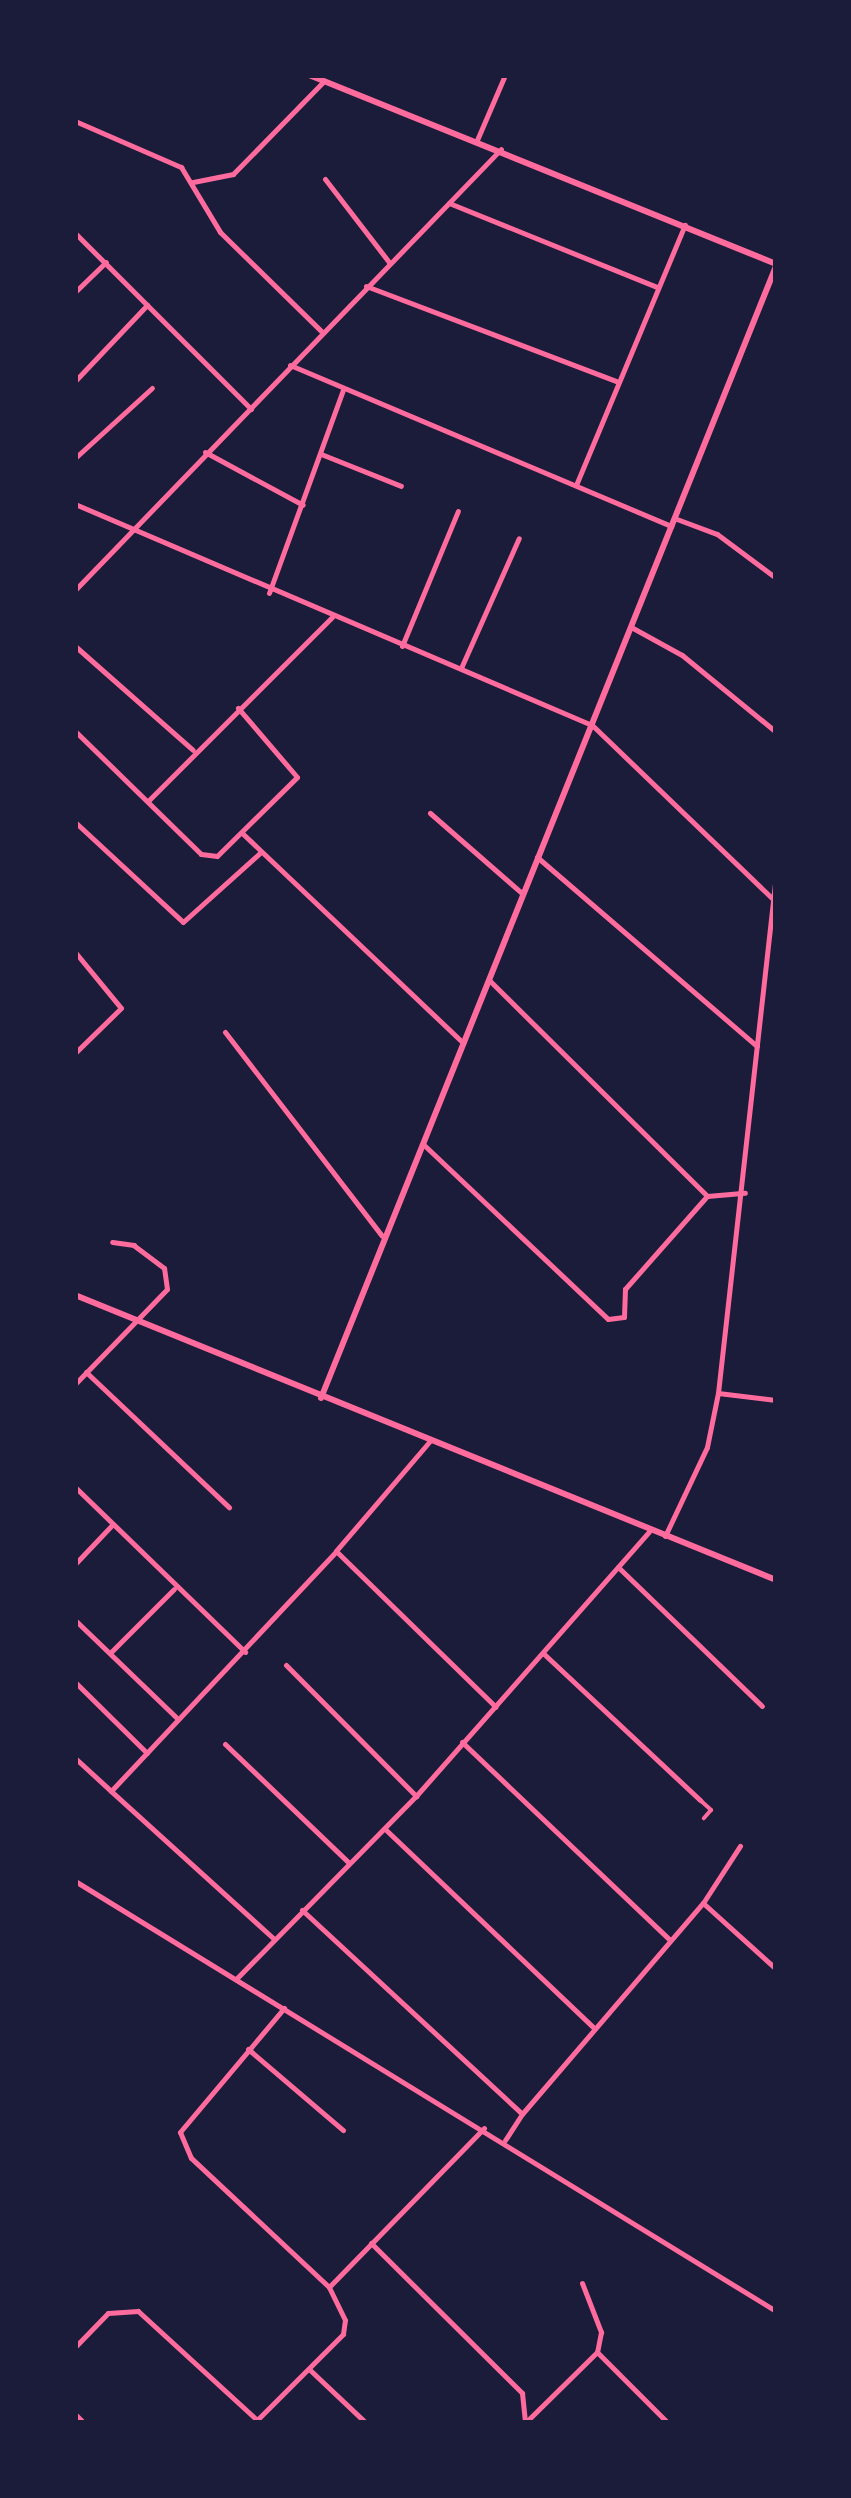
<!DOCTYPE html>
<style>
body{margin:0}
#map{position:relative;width:851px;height:2498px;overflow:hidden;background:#1b1b3a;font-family:"Varela Round",sans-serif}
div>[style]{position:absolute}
.pedestrian>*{height:4px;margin:-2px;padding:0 2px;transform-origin:2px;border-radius:2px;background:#ff6b9d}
.minor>*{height:5px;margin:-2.5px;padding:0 2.5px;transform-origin:2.5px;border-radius:2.5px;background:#ff6b9d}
.tertiary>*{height:6px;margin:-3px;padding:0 3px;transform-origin:3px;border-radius:3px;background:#ff6b9d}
span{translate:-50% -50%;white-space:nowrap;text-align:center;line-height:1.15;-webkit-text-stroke:8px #1b1b3a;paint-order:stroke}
.frame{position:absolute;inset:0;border:78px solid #1b1b3a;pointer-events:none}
</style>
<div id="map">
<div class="pedestrian">
<div style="left:700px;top:1800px;width:15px;rotate:42deg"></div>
<div style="left:711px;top:1810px;width:11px;rotate:131deg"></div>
</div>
<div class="minor">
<div style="left:75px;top:121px;width:116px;rotate:23.5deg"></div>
<div style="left:181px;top:167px;width:76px;rotate:59deg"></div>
<div style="left:220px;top:232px;width:141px;rotate:44.4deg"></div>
<div style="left:477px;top:140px;width:71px;rotate:-66.7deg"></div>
<div style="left:325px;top:179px;width:105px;rotate:52.4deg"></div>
<div style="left:193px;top:182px;width:41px;rotate:-11.3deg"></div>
<div style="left:233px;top:174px;width:130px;rotate:-45.6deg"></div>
<div style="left:449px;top:203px;width:224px;rotate:22deg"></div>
<div style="left:75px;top:233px;width:249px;rotate:45deg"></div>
<div style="left:366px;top:286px;width:267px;rotate:20.8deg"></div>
<div style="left:75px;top:292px;width:43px;rotate:-44.1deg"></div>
<div style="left:290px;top:365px;width:414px;rotate:22.9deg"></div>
<div style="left:75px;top:381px;width:105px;rotate:-46.5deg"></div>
<div style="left:205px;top:452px;width:111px;rotate:28.4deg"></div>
<div style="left:321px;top:454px;width:86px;rotate:21.8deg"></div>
<div style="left:75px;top:458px;width:104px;rotate:-42.3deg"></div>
<div style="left:576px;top:485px;width:282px;rotate:-67.3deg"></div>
<div style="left:75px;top:504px;width:562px;rotate:23.15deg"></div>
<div style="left:592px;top:725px;width:251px;rotate:43.9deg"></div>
<div style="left:674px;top:518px;width:46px;rotate:20.4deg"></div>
<div style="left:717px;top:534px;width:74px;rotate:36.7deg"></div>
<div style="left:75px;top:590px;width:613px;rotate:-45.99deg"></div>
<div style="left:269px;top:593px;width:216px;rotate:-70deg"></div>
<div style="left:631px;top:627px;width:58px;rotate:28.8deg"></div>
<div style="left:682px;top:655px;width:122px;rotate:39.3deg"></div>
<div style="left:75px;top:646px;width:157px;rotate:41.4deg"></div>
<div style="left:402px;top:646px;width:146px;rotate:-67.5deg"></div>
<div style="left:461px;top:668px;width:142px;rotate:-66deg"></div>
<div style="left:75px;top:731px;width:176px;rotate:44.3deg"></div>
<div style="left:201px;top:854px;width:16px;rotate:7deg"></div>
<div style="left:217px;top:856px;width:112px;rotate:-44.6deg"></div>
<div style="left:297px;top:777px;width:91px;rotate:-130.5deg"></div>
<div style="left:148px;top:801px;width:260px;rotate:-45deg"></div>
<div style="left:430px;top:813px;width:123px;rotate:41.1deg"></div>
<div style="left:75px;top:822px;width:147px;rotate:42.8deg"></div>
<div style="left:183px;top:922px;width:103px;rotate:-41.9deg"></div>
<div style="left:242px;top:833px;width:305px;rotate:43.5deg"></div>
<div style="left:537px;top:857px;width:290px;rotate:40.7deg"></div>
<div style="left:75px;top:952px;width:72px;rotate:50.6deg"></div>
<div style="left:121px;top:1008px;width:64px;rotate:135.6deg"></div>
<div style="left:489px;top:980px;width:307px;rotate:44.7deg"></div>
<div style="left:707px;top:1196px;width:38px;rotate:-5deg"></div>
<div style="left:225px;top:1032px;width:257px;rotate:52.4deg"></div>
<div style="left:424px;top:1145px;width:253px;rotate:43.4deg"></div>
<div style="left:608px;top:1319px;width:16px;rotate:-7deg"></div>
<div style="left:624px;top:1317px;width:28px;rotate:-88deg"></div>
<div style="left:625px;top:1289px;width:124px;rotate:-48.6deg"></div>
<div style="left:86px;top:1372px;width:197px;rotate:43.4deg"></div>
<div style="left:75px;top:1384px;width:132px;rotate:-45.9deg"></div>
<div style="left:167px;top:1289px;width:21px;rotate:-98deg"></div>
<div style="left:164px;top:1268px;width:38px;rotate:-143deg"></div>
<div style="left:134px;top:1245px;width:22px;rotate:-172deg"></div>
<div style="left:718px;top:1393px;width:58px;rotate:6.9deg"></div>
<div style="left:429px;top:1442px;width:143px;rotate:130.5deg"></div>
<div style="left:336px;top:1551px;width:223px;rotate:44.3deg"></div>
<div style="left:75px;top:1487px;width:237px;rotate:44.1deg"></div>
<div style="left:665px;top:1536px;width:98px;rotate:-64.7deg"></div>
<div style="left:707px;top:1447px;width:55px;rotate:-78.5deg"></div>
<div style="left:718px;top:1393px;width:522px;rotate:-83.62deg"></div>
<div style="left:75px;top:1564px;width:55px;rotate:-46.5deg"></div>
<div style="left:618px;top:1567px;width:200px;rotate:44deg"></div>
<div style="left:75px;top:1620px;width:141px;rotate:43.9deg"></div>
<div style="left:111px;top:1652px;width:89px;rotate:-45deg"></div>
<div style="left:544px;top:1654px;width:214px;rotate:43.1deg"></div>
<div style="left:286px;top:1665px;width:185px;rotate:45.2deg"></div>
<div style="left:75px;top:1682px;width:101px;rotate:44.6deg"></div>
<div style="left:462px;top:1742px;width:287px;rotate:43.6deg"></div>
<div style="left:225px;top:1744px;width:170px;rotate:43.8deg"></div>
<div style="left:75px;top:1758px;width:49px;rotate:42.5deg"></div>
<div style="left:385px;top:1829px;width:287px;rotate:43.6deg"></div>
<div style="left:75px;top:1881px;width:822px;rotate:31.53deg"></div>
<div style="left:703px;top:1903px;width:68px;rotate:-57deg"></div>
<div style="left:302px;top:1910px;width:300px;rotate:42.8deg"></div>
<div style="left:522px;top:2114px;width:31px;rotate:123deg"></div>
<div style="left:273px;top:1938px;width:219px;rotate:-137.8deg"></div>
<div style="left:111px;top:1791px;width:329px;rotate:-46.8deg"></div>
<div style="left:236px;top:1979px;width:257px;rotate:-45.5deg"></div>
<div style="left:416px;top:1796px;width:352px;rotate:-48.6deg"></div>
<div style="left:248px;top:2049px;width:125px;rotate:40.5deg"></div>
<div style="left:522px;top:2114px;width:278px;rotate:-49.4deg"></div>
<div style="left:703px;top:1903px;width:98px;rotate:42.1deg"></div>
<div style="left:371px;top:2243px;width:213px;rotate:44.8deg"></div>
<div style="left:522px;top:2393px;width:30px;rotate:84deg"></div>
<div style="left:582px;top:2283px;width:53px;rotate:68.8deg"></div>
<div style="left:601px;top:2332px;width:20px;rotate:101deg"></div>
<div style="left:329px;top:2287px;width:222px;rotate:-45.7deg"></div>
<div style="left:75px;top:2347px;width:47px;rotate:-45.9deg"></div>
<div style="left:108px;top:2313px;width:30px;rotate:-4deg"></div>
<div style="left:138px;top:2311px;width:161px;rotate:42.5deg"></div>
<div style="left:310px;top:2370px;width:77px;rotate:43.4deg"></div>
<div style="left:75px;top:2414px;width:13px;rotate:45deg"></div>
<div style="left:527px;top:2421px;width:98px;rotate:-44.6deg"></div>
<div style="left:597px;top:2352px;width:100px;rotate:45deg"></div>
<div style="left:254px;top:2423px;width:126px;rotate:-45deg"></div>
<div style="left:343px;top:2334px;width:14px;rotate:-82deg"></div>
<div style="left:345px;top:2320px;width:37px;rotate:-116deg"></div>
<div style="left:329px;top:2287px;width:189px;rotate:-136.9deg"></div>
<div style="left:191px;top:2158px;width:28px;rotate:-113deg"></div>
<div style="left:180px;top:2132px;width:162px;rotate:-50deg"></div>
</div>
<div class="tertiary">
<div style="left:309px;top:75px;width:504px;rotate:22.03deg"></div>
<div style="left:75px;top:1295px;width:757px;rotate:22.12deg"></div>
<div style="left:321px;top:1398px;width:1220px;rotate:-68.1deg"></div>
</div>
<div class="frame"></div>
</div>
